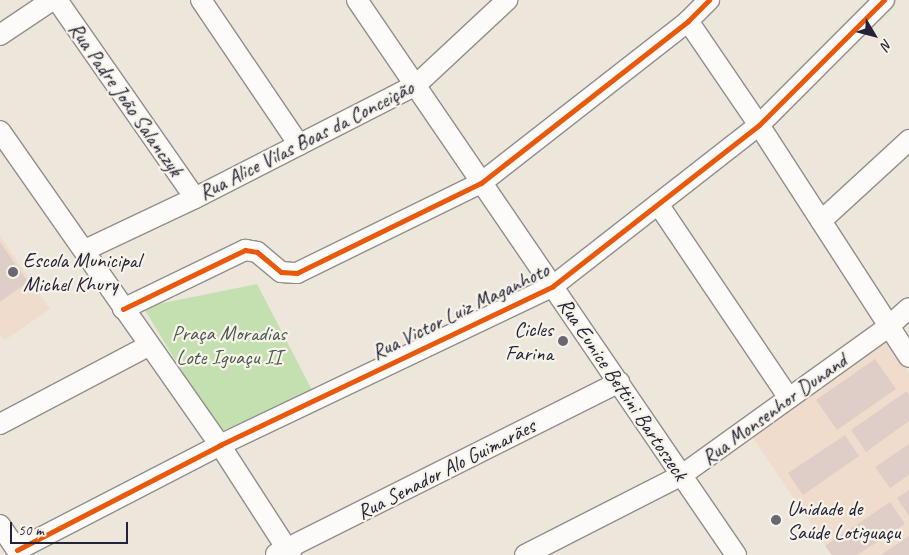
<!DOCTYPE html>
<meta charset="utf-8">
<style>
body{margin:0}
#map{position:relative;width:909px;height:555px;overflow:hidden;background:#ede6db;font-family:Caveat,sans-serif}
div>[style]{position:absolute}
.built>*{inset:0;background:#f0dccc}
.green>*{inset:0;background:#c5e0b0}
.building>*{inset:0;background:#dfcec7}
.roads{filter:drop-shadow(1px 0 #928e8c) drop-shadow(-1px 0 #928e8c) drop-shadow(0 1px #928e8c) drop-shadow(0 -1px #928e8c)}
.minor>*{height:20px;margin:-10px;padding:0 10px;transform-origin:10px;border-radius:10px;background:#fcfbfa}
.cycleway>*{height:5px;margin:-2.5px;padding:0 2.5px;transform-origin:2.5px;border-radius:2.5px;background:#e8590c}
.dots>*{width:14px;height:14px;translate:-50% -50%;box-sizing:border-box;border:2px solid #f7f3e8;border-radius:50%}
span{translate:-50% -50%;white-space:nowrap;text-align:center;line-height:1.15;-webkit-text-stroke:4.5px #f7f3e8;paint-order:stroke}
.street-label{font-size:21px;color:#22223b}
.poi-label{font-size:21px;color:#22223b}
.left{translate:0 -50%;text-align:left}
.right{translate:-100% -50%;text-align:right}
.park-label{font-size:21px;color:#495a53}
.north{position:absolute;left:849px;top:10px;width:50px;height:50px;-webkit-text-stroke:4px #f7f3e8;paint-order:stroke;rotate:127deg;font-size:14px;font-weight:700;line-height:20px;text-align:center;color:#22223b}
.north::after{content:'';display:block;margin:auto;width:18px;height:22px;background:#22223b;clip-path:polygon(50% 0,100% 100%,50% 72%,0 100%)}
.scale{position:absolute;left:10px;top:522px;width:118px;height:22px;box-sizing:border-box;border:2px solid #22223b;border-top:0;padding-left:6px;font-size:15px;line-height:18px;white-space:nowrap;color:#22223b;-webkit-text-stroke:4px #f7f3e8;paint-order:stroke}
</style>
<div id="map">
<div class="built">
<div style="clip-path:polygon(0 236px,50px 309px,5px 340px,0 334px)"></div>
<div style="clip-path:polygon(887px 339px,909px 373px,909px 555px,832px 555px,753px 438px)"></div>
</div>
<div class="green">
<div style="clip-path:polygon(257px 284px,313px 392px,219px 432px,143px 307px)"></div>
</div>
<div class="building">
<div style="clip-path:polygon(0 242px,28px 282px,0 302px)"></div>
<div style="clip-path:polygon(875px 359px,896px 389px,837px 430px,816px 400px)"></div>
<div style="clip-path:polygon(907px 391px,909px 395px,909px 421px,866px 452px,851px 430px)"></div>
<div style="clip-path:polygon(845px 435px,859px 456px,803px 495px,788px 473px)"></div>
<div style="clip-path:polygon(909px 444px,909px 475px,890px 488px,875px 467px)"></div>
<div style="clip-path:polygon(909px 490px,909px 516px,897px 498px)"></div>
<div style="clip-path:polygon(890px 502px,905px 524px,857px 555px,832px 555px,825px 546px)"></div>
<div style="clip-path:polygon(909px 536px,909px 555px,881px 555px)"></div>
</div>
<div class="roads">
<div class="minor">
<div style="left:57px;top:0;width:241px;rotate:55.1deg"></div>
<div style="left:201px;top:0;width:175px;rotate:55.9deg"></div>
<div style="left:357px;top:0;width:672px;rotate:55.67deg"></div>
<div style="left:688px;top:21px;width:126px;rotate:55.7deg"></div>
<div style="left:759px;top:125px;width:276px;rotate:57.1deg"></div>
<div style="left:0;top:35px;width:63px;rotate:-33.9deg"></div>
<div style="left:0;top:131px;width:383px;rotate:55deg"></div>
<div style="left:220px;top:445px;width:131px;rotate:57.2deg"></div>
<div style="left:658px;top:204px;width:234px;rotate:56deg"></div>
<div style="left:821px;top:221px;width:120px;rotate:-42.6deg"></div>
<div style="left:85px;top:250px;width:122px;rotate:-25.3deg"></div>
<div style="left:195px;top:198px;width:248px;rotate:-27.1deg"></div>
<div style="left:416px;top:85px;width:125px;rotate:-43deg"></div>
<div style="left:123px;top:309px;width:136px;rotate:-25.8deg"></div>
<div style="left:245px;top:250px;width:12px;rotate:9deg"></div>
<div style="left:257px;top:252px;width:31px;rotate:40deg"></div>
<div style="left:281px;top:272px;width:16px;rotate:4deg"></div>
<div style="left:297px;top:273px;width:205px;rotate:-26.1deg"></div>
<div style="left:481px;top:183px;width:263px;rotate:-38deg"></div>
<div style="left:688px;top:21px;width:30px;rotate:-45deg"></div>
<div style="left:0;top:424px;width:167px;rotate:-27.8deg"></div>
<div style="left:0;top:525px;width:36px;rotate:56deg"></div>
<div style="left:17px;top:550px;width:229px;rotate:-27.3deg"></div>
<div style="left:220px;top:445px;width:369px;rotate:-25.5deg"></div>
<div style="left:553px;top:286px;width:261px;rotate:-38deg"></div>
<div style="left:759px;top:125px;width:177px;rotate:-45deg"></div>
<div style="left:276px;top:554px;width:384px;rotate:-26.6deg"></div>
<div style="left:525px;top:555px;width:176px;rotate:-27deg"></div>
<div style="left:682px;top:475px;width:254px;rotate:-35.7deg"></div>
<div style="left:888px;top:327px;width:28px;rotate:-42deg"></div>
</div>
</div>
<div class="cycleway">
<div style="left:123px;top:309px;width:136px;rotate:-25.8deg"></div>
<div style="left:245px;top:250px;width:12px;rotate:9deg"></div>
<div style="left:257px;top:252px;width:31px;rotate:40deg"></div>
<div style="left:281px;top:272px;width:16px;rotate:4deg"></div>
<div style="left:297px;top:273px;width:205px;rotate:-26.1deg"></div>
<div style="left:481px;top:183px;width:263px;rotate:-38deg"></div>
<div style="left:688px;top:21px;width:30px;rotate:-45deg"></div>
<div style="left:17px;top:550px;width:229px;rotate:-27.3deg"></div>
<div style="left:220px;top:445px;width:369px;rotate:-25.5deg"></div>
<div style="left:553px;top:286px;width:261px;rotate:-38deg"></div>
<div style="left:759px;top:125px;width:177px;rotate:-45deg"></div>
</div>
<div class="dots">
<div style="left:13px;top:272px;background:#696773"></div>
<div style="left:563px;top:341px;background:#696773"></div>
<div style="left:776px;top:520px;background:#696773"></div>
</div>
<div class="street-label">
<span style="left:126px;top:99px;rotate:55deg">Rua Padre João Salanczyk</span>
<span style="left:306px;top:140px;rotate:-27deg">Rua Alice Vilas Boas da Conceição</span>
<span style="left:460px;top:311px;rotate:-26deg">Rua Victor Luiz Maganhoto</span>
<span style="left:623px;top:389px;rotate:56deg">Rua Eunice Bettini Bartoszeck</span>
<span style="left:774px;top:409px;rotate:-36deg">Rua Monsenhor Dunand</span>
<span style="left:446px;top:469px;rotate:-27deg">Rua Senador Alo Guimarães</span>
</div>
<div class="poi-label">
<span class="left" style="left:23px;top:272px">Escola Municipal<br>Michel Khury</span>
<span class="right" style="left:553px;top:341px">Cicles<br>Farina</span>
<span class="left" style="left:787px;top:520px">Unidade de<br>Saúde Lotiguaçu</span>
</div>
<div class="park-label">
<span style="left:229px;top:345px">Praça Moradias<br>Lote Iguaçu II</span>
</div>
<div class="north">N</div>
<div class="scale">50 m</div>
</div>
